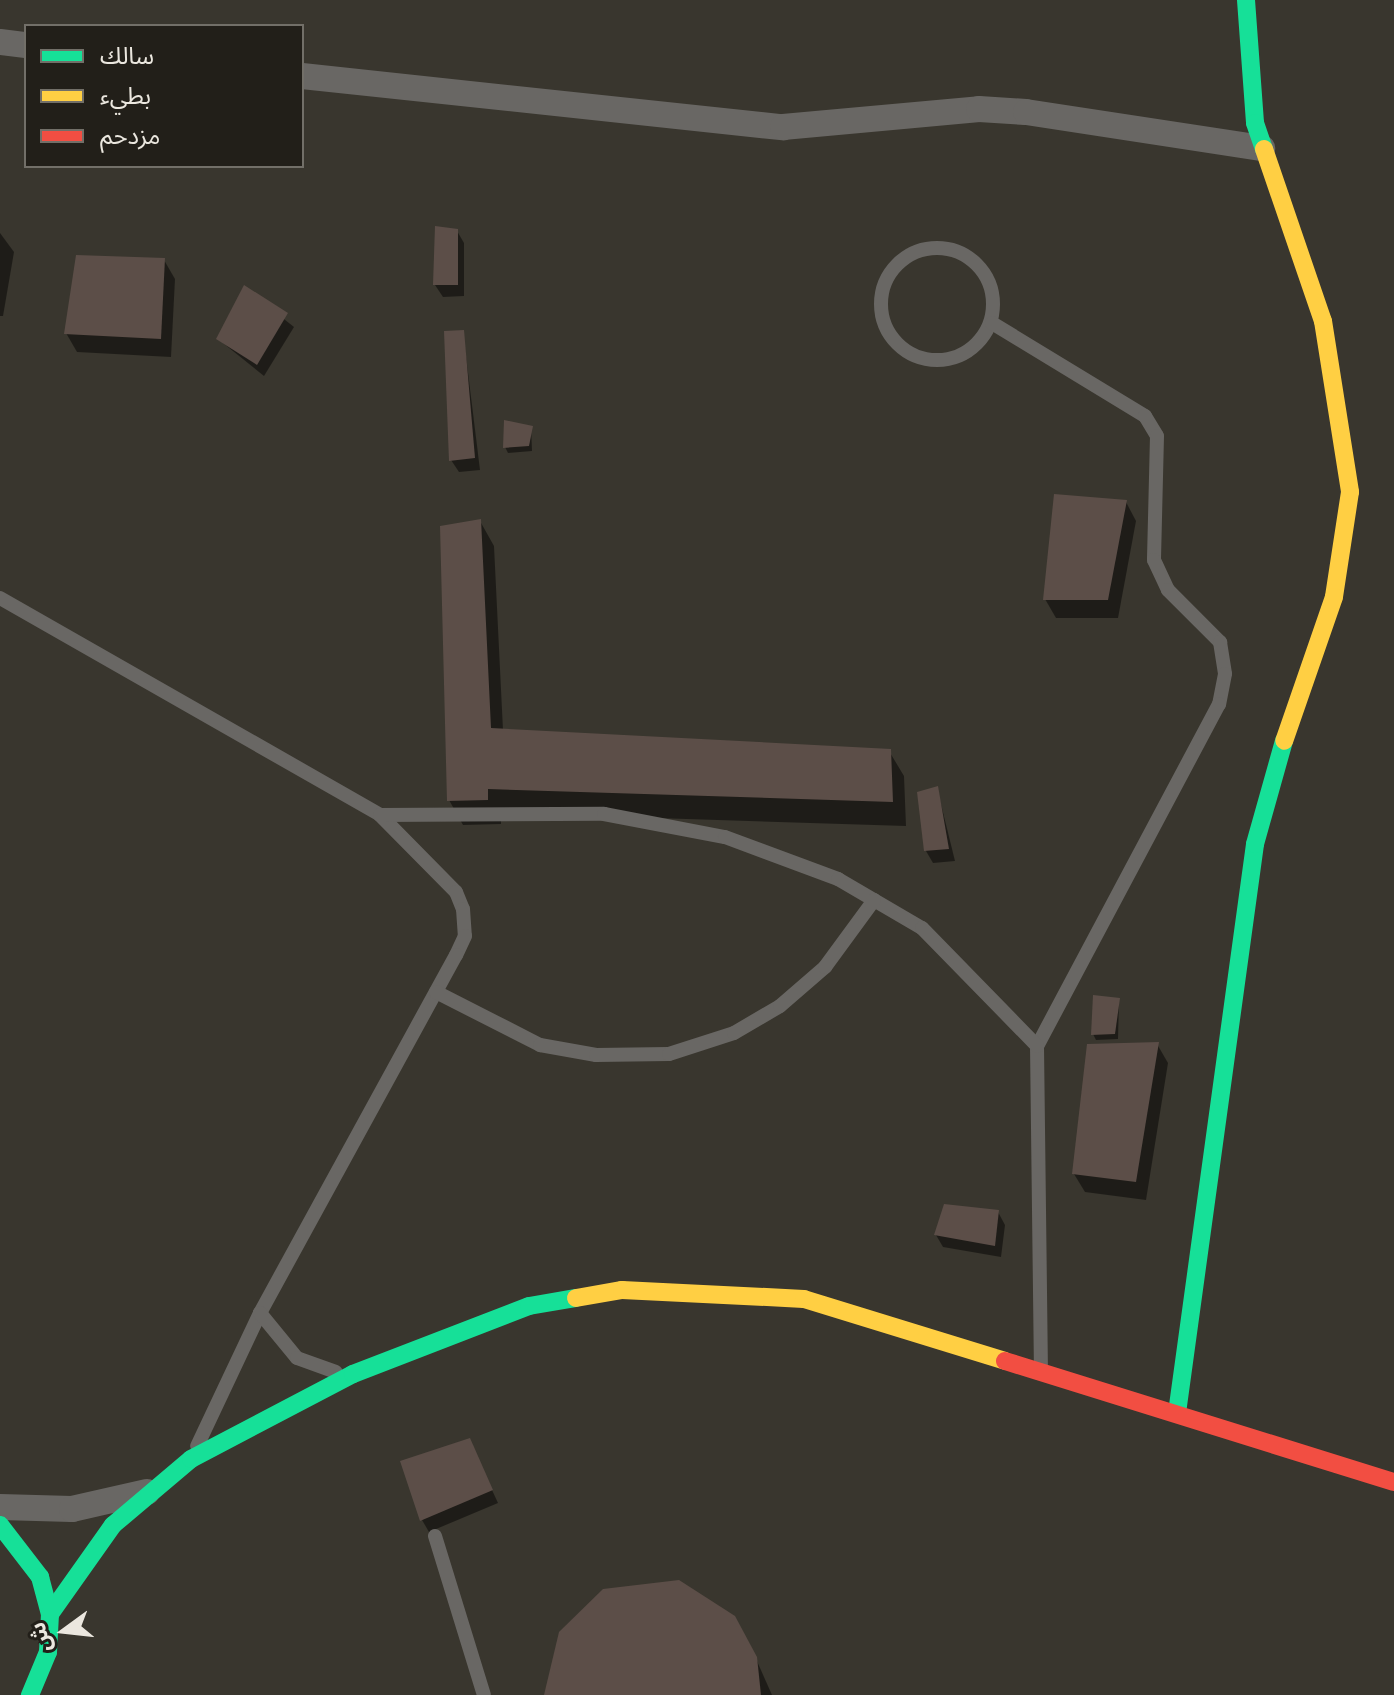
<!DOCTYPE html>
<meta charset="utf-8">
<style>
body{margin:0}
#map{position:relative;width:1394px;height:1695px;overflow:hidden;background:#39362e;font-family:Georgia,"Noto Sans Arabic",serif}
div>[style]{position:absolute}
.shadow>*{inset:0;background:#0007}
.building>*{inset:0;background:#5c4e48}
.lane>*{height:14px;margin:-7px;padding:0 7px;transform-origin:7px;border-radius:7px;background:#696764}
.lane>.ring{margin:-7px;padding:0;box-sizing:content-box;background:none;border:14px solid #696764;border-radius:50%}
.street>*{height:26px;margin:-13px;padding:0 13px;transform-origin:13px;border-radius:13px;background:#696764}
.fast>*{height:18px;margin:-9px;padding:0 9px;transform-origin:9px;border-radius:9px;background:#16e098}
.slow>*{height:18px;margin:-9px;padding:0 9px;transform-origin:9px;border-radius:9px;background:#ffcf43}
.jam>*{height:18px;margin:-9px;padding:0 9px;transform-origin:9px;border-radius:9px;background:#f24e42}
span{translate:-50% -50%;white-space:nowrap;text-align:center;line-height:1.15;-webkit-text-stroke:6px #221f19;paint-order:stroke}
.legend{position:absolute;left:24px;top:24px;width:280px;height:144px;box-sizing:border-box;background:#221f19;border:2px solid #726f68;margin:0;padding:10px 14px;list-style:none;font-size:24px;color:#ebe7df}
.legend li{display:flex;align-items:center;gap:16px;height:40px}
.legend b{width:40px;border:2px solid #726f68}
.north{position:absolute;left:24px;top:1591px;width:80px;height:80px;-webkit-text-stroke:6px #221f19;paint-order:stroke;rotate:255deg;font-size:22px;font-weight:700;line-height:32px;text-align:center;color:#ebe7df}
.north::after{content:'';display:block;margin:auto;width:28px;height:36px;background:#ebe7df;clip-path:polygon(50% 0,100% 100%,50% 72%,0 100%)}
</style>
<div id="map">
<div class="shadow">
<div style="clip-path:polygon(457px 231px,464px 243px,464px 296px,443px 297px,435px 285px)"></div>
<div style="clip-path:polygon(0 233px,14px 252px,3px 316px,0 316px)"></div>
<div style="clip-path:polygon(164px 260px,175px 279px,171px 357px,77px 352px,66px 333px)"></div>
<div style="clip-path:polygon(245px 288px,294px 327px,264px 376px,218px 339px)"></div>
<div style="clip-path:polygon(463px 332px,480px 470px,459px 472px,451px 460px)"></div>
<div style="clip-path:polygon(531px 427px,532px 451px,508px 453px,505px 447px)"></div>
<div style="clip-path:polygon(1126px 502px,1136px 521px,1118px 618px,1056px 618px,1045px 599px)"></div>
<div style="clip-path:polygon(480px 521px,494px 546px,503px 730px,889px 751px,904px 776px,906px 826px,501px 813px,501px 824px,463px 825px,449px 800px)"></div>
<div style="clip-path:polygon(937px 788px,955px 861px,933px 863px,926px 851px)"></div>
<div style="clip-path:polygon(1119px 1000px,1118px 1039px,1096px 1040px,1093px 1034px)"></div>
<div style="clip-path:polygon(1157px 1044px,1168px 1063px,1146px 1200px,1085px 1192px,1074px 1174px)"></div>
<div style="clip-path:polygon(998px 1212px,1005px 1225px,1001px 1257px,943px 1247px,936px 1235px)"></div>
<div style="clip-path:polygon(469px 1440px,498px 1503px,429px 1532px,422px 1520px)"></div>
<div style="clip-path:polygon(749px 1643px,772px 1695px,546px 1695px)"></div>
</div>
<div class="building">
<div style="clip-path:polygon(435px 226px,458px 229px,458px 285px,433px 285px)"></div>
<div style="clip-path:polygon(76px 255px,165px 258px,161px 339px,64px 334px)"></div>
<div style="clip-path:polygon(244px 285px,288px 313px,257px 365px,216px 339px)"></div>
<div style="clip-path:polygon(464px 330px,475px 458px,449px 461px,444px 331px)"></div>
<div style="clip-path:polygon(504px 420px,533px 426px,529px 446px,503px 448px)"></div>
<div style="clip-path:polygon(1054px 494px,1127px 500px,1108px 600px,1043px 600px)"></div>
<div style="clip-path:polygon(481px 519px,491px 728px,891px 749px,893px 802px,488px 789px,488px 800px,447px 801px,440px 526px)"></div>
<div style="clip-path:polygon(938px 786px,949px 849px,924px 851px,917px 792px)"></div>
<div style="clip-path:polygon(1093px 995px,1120px 998px,1115px 1034px,1091px 1035px)"></div>
<div style="clip-path:polygon(1159px 1042px,1136px 1182px,1072px 1174px,1087px 1044px)"></div>
<div style="clip-path:polygon(944px 1204px,999px 1210px,995px 1246px,934px 1235px)"></div>
<div style="clip-path:polygon(470px 1438px,493px 1490px,420px 1521px,400px 1461px)"></div>
<div style="clip-path:polygon(679px 1580px,735px 1616px,757px 1657px,761px 1695px,544px 1695px,559px 1632px,603px 1589px)"></div>
</div>
<div class="lane">
<div class="ring" style="left:881px;top:248px;width:98px;height:98px"></div>
<div style="left:992px;top:323px;width:179px;rotate:31.3deg"></div>
<div style="left:1145px;top:416px;width:23px;rotate:59deg"></div>
<div style="left:1157px;top:436px;width:124px;rotate:91.4deg"></div>
<div style="left:1154px;top:560px;width:33px;rotate:65deg"></div>
<div style="left:1168px;top:590px;width:74px;rotate:45deg"></div>
<div style="left:1220px;top:642px;width:32px;rotate:81deg"></div>
<div style="left:1225px;top:674px;width:31px;rotate:101deg"></div>
<div style="left:1219px;top:704px;width:387px;rotate:118deg"></div>
<div style="left:1037px;top:1046px;width:322px;rotate:89.3deg"></div>
<div style="left:0;top:598px;width:438px;rotate:29.7deg"></div>
<div style="left:380px;top:815px;width:108px;rotate:45.4deg"></div>
<div style="left:456px;top:892px;width:18px;rotate:68deg"></div>
<div style="left:463px;top:909px;width:27px;rotate:86deg"></div>
<div style="left:465px;top:936px;width:21px;rotate:115deg"></div>
<div style="left:456px;top:955px;width:408px;rotate:118.7deg"></div>
<div style="left:260px;top:1313px;width:147px;rotate:115.3deg"></div>
<div style="left:380px;top:815px;width:224px;rotate:-0.3deg"></div>
<div style="left:604px;top:814px;width:123px;rotate:10.8deg"></div>
<div style="left:725px;top:837px;width:121px;rotate:20.4deg"></div>
<div style="left:838px;top:879px;width:97px;rotate:30.3deg"></div>
<div style="left:922px;top:928px;width:165px;rotate:45.7deg"></div>
<div style="left:436px;top:992px;width:117px;rotate:27deg"></div>
<div style="left:540px;top:1045px;width:57px;rotate:10.1deg"></div>
<div style="left:596px;top:1055px;width:73px;rotate:-0.8deg"></div>
<div style="left:669px;top:1054px;width:68px;rotate:-17.9deg"></div>
<div style="left:734px;top:1033px;width:53px;rotate:-30.4deg"></div>
<div style="left:780px;top:1006px;width:60px;rotate:-40.9deg"></div>
<div style="left:825px;top:967px;width:83px;rotate:-53.8deg"></div>
<div style="left:260px;top:1313px;width:58px;rotate:50.6deg"></div>
<div style="left:297px;top:1358px;width:41px;rotate:19.7deg"></div>
<div style="left:435px;top:1536px;width:166px;rotate:72.9deg"></div>
</div>
<div class="street">
<div style="left:0;top:42px;width:26px;rotate:7deg"></div>
<div style="left:302px;top:76px;width:484px;rotate:6.1deg"></div>
<div style="left:783px;top:127px;width:197px;rotate:-5.2deg"></div>
<div style="left:979px;top:109px;width:47px;rotate:3.7deg"></div>
<div style="left:1026px;top:112px;width:239px;rotate:8.7deg"></div>
<div style="left:0;top:1507px;width:72px;rotate:1.6deg"></div>
<div style="left:72px;top:1509px;width:77px;rotate:-12.8deg"></div>
</div>
<div class="fast">
<div style="left:1246px;top:0;width:123px;rotate:85.8deg"></div>
<div style="left:1255px;top:123px;width:28px;rotate:71deg"></div>
<div style="left:1177px;top:1413px;width:574px;rotate:-82.19deg"></div>
<div style="left:1255px;top:844px;width:107px;rotate:-74.3deg"></div>
<div style="left:0;top:1525px;width:66px;rotate:52.4deg"></div>
<div style="left:40px;top:1577px;width:38px;rotate:75deg"></div>
<div style="left:50px;top:1614px;width:38px;rotate:93deg"></div>
<div style="left:48px;top:1652px;width:47px;rotate:112.7deg"></div>
<div style="left:50px;top:1614px;width:109px;rotate:-54.7deg"></div>
<div style="left:113px;top:1525px;width:102px;rotate:-40.2deg"></div>
<div style="left:191px;top:1459px;width:183px;rotate:-27.7deg"></div>
<div style="left:353px;top:1374px;width:189px;rotate:-21.1deg"></div>
<div style="left:529px;top:1306px;width:48px;rotate:-9.7deg"></div>
</div>
<div class="slow">
<div style="left:1264px;top:149px;width:182px;rotate:71.1deg"></div>
<div style="left:1323px;top:321px;width:173px;rotate:81deg"></div>
<div style="left:1350px;top:492px;width:106px;rotate:98.7deg"></div>
<div style="left:1334px;top:597px;width:152px;rotate:109.1deg"></div>
<div style="left:576px;top:1298px;width:47px;rotate:-9.9deg"></div>
<div style="left:622px;top:1290px;width:182px;rotate:2.8deg"></div>
<div style="left:804px;top:1299px;width:210px;rotate:17.1deg"></div>
</div>
<div class="jam">
<div style="left:1005px;top:1361px;width:407px;rotate:17.3deg"></div>
</div>
<ul class="legend">
<li><b style="height:10px;background:#16e098"></b>سالك</li>
<li><b style="height:10px;background:#ffcf43"></b>بطيء</li>
<li><b style="height:10px;background:#f24e42"></b>مزدحم</li>
</ul>
<div class="north">ش</div>
</div>
